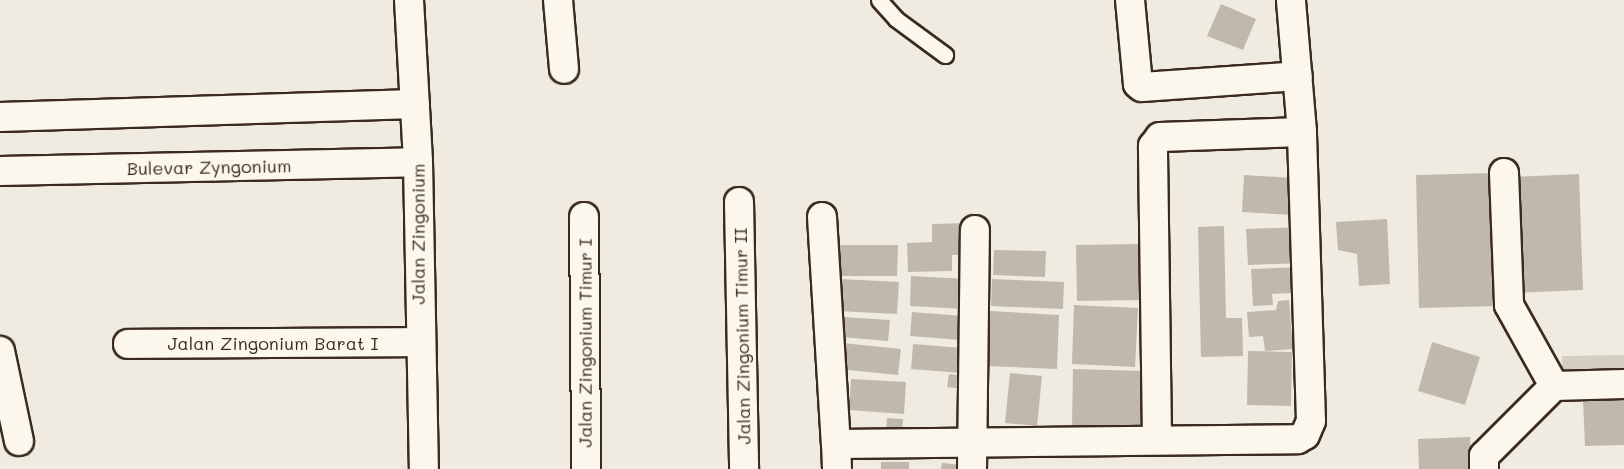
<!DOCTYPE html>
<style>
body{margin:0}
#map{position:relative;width:1624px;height:469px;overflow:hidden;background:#f0ebe0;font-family:Mali,sans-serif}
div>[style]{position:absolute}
.green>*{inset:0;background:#d5cec3}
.building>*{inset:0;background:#c0b8ad}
.roads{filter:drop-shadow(2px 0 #3b2a1e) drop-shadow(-2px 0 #3b2a1e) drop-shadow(0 2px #3b2a1e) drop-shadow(0 -2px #3b2a1e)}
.lane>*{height:15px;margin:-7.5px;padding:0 7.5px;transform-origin:7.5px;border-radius:7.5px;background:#fbf7ec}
.street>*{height:28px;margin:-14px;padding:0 14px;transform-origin:14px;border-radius:14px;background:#fbf7ec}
span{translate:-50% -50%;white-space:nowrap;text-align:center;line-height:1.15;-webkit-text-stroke:5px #fbf7ec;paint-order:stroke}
.street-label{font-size:18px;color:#3b2a1e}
</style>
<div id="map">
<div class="green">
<div style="clip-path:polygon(1624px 355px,1624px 371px,1562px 373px,1562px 356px)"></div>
</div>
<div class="building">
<div style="clip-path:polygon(1221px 4px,1256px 19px,1243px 50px,1207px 36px)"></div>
<div style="clip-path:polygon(1494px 173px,1498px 306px,1419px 308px,1416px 175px)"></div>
<div style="clip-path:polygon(1579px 174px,1583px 290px,1515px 293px,1511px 177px)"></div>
<div style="clip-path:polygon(1244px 175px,1294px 178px,1291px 215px,1242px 212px)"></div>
<div style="clip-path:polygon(1387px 219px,1390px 284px,1359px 286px,1357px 254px,1338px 250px,1336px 222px)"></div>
<div style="clip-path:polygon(969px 223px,969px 255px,952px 255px,952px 271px,908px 272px,907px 243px,932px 242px,932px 224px)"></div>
<div style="clip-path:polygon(1224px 226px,1226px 318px,1242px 318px,1243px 356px,1201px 357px,1198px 227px)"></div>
<div style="clip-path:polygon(1301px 227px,1302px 263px,1248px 265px,1246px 229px)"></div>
<div style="clip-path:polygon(1140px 244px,1141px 300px,1077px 301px,1076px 245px)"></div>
<div style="clip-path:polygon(839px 245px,898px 245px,897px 276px,839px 276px)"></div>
<div style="clip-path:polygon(994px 250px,1046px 251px,1045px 277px,993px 275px)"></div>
<div style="clip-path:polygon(1300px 267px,1292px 293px,1272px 294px,1273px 305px,1253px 306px,1251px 269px)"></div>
<div style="clip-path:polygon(911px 276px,967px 279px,965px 309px,910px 306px)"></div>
<div style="clip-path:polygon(840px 279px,899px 282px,897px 314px,838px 311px)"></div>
<div style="clip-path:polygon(992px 279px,1064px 282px,1063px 309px,991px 306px)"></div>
<div style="clip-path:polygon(1289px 300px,1293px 349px,1265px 351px,1263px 336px,1249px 337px,1247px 312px,1276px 310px,1278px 301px)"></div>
<div style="clip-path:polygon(1074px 305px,1138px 308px,1135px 367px,1072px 364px)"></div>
<div style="clip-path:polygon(990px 311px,1059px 315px,1057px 369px,987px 366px)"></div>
<div style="clip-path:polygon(912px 312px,963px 316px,961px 340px,910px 336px)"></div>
<div style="clip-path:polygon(843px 317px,890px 320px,888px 341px,841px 337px)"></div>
<div style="clip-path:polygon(1432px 342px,1480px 357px,1465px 405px,1418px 391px)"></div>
<div style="clip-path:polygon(842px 343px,901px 349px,898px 375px,839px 369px)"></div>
<div style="clip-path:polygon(913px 344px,962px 348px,961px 373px,911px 369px)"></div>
<div style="clip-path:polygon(1248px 351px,1292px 352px,1291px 406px,1247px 405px)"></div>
<div style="clip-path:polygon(1073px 369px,1143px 371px,1141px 428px,1072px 426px)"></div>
<div style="clip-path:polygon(1010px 373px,1042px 376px,1037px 426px,1005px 423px)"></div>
<div style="clip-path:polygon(949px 374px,965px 376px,964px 389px,947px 387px)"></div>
<div style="clip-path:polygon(851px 379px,906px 382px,904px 414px,849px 410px)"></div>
<div style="clip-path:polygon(1624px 398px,1624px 445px,1585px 446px,1583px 400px)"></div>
<div style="clip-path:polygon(887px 418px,903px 419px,902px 433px,886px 432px)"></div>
<div style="clip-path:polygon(1470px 437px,1471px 469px,1419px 469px,1418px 439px)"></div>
<div style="clip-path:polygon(881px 462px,909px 462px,909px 469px,881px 469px)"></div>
<div style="clip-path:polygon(942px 463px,962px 465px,962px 469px,941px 469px)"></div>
</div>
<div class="roads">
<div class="lane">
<div style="left:879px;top:0;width:25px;rotate:48deg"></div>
<div style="left:896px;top:19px;width:61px;rotate:36.3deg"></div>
</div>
<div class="street">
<div style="left:409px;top:0;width:162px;rotate:86.8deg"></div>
<div style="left:418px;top:162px;width:307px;rotate:88.9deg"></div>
<div style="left:558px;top:0;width:69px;rotate:85deg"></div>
<div style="left:1130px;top:0;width:84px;rotate:84.6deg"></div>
<div style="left:1138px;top:84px;width:5px;rotate:37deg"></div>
<div style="left:1142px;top:87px;width:156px;rotate:-4deg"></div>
<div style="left:0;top:117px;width:415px;rotate:-1.8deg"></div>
<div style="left:0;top:171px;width:418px;rotate:-1.2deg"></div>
<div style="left:1504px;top:173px;width:132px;rotate:87.8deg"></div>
<div style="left:1509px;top:305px;width:93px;rotate:60.9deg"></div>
<div style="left:739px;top:202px;width:267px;rotate:88.9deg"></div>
<div style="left:584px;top:217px;width:252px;rotate:89.5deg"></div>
<div style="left:822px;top:217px;width:227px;rotate:86.5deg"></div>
<div style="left:128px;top:344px;width:290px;rotate:-0.4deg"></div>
<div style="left:0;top:351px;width:92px;rotate:78.1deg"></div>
<div style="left:1157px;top:438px;width:292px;rotate:-90.8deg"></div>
<div style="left:1153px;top:146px;width:11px;rotate:-52deg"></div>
<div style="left:1160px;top:137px;width:142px;rotate:-2deg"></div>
<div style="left:837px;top:469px;width:25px;rotate:-92deg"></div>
<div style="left:836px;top:444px;width:462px;rotate:-0.6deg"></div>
<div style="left:1298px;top:439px;width:8px;rotate:-30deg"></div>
<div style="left:1305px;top:435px;width:15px;rotate:-67deg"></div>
<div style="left:1311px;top:421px;width:289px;rotate:-91.8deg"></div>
<div style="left:1302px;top:132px;width:132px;rotate:-94.8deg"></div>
<div style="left:972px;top:469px;width:239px;rotate:-89.3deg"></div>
<div style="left:1484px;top:469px;width:13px;rotate:-90deg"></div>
<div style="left:1484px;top:456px;width:99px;rotate:-45deg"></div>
<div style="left:1554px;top:386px;width:70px;rotate:-1.6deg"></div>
</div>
</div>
<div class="street-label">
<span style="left:209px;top:167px;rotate:-1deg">Bulevar Zyngonium</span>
<span style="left:418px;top:234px;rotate:-90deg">Jalan Zingonium</span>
<span style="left:742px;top:336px;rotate:-91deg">Jalan Zingonium Timur II</span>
<span style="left:273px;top:343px">Jalan Zingonium Barat I</span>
<span style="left:585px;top:343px;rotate:-90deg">Jalan Zingonium Timur I</span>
</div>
</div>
